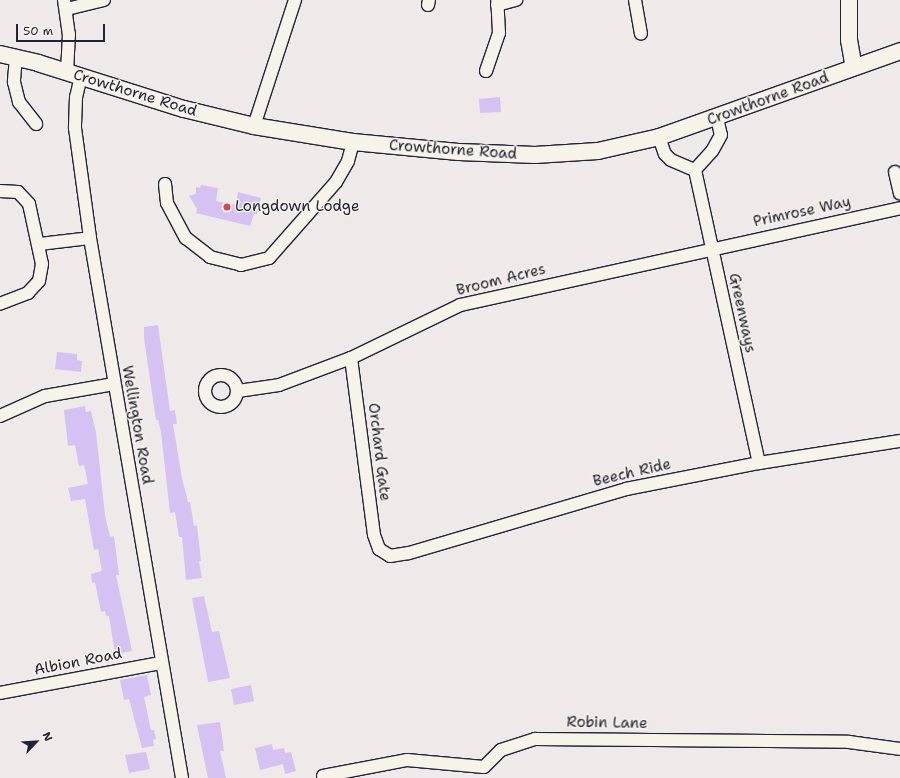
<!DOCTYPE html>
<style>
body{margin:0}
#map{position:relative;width:900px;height:778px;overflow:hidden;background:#f0e9ea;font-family:"Shantell Sans",sans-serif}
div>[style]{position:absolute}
.building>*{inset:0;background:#d5c2f2}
.roads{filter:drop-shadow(1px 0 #22223b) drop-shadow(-1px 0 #22223b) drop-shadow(0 1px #22223b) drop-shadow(0 -1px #22223b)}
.minor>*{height:12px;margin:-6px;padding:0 6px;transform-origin:6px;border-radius:6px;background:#f7f3e8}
.minor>.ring{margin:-6px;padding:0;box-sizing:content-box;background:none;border:12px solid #f7f3e8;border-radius:50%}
.tertiary>*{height:16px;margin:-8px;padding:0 8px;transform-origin:8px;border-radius:8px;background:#f7f3e8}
.dots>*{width:11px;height:11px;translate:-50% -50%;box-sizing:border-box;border:2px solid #f7f3e8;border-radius:50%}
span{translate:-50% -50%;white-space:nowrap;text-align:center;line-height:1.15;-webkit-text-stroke:3px #f7f3e8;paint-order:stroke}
.street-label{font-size:15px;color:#22223b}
.poi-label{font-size:15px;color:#22223b}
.left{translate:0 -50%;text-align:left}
.north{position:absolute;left:16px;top:722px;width:40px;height:40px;-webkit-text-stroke:3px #f7f3e8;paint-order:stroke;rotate:65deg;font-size:11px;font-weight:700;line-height:16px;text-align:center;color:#22223b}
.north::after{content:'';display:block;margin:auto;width:14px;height:18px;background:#22223b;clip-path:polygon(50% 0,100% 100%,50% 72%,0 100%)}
.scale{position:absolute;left:16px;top:24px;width:89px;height:18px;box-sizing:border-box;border:2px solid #22223b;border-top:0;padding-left:5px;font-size:12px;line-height:14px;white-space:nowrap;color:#22223b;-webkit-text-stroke:3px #f7f3e8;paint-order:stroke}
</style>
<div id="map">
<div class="building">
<div style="clip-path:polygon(500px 97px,501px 112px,480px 113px,479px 99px)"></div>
<div style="clip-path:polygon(201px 185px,218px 188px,216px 201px,236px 205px,238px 192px,261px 198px,257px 214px,254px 214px,250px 226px,196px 213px,197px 209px,189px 196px,196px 194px,196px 187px,200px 188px)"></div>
<div style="clip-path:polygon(158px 325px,170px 411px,175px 410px,177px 424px,173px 424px,182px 478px,188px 502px,190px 502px,194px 526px,197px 525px,201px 561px,199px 561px,202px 578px,186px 580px,182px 537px,179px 537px,175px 512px,170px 513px,161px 432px,158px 420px,156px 420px,144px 338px,144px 327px)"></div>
<div style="clip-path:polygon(57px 352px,77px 354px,77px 360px,82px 361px,81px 372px,55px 369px)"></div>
<div style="clip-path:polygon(85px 406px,86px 412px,91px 411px,96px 432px,105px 515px,110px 537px,114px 536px,119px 575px,116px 575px,132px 651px,115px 654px,109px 616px,106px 616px,105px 611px,101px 612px,95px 582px,92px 583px,91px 574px,102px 571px,98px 549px,94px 550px,85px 499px,71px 501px,68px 488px,88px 484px,84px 465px,79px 466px,75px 445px,68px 446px,64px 410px)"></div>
<div style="clip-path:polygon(204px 596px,212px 632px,219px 631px,230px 678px,208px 682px,192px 598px)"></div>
<div style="clip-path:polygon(147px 675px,151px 695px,144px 697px,151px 730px,154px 730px,156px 739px,153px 740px,154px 746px,142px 748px,129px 699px,124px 700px,120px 680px)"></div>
<div style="clip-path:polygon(251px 685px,254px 701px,234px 705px,231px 689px)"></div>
<div style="clip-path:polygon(220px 722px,224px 751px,220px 751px,226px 778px,208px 778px,197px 725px)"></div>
<div style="clip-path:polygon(272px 744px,273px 750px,284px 748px,285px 753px,291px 752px,296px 771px,285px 774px,283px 764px,260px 770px,255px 748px)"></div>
<div style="clip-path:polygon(146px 752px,150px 769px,129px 773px,125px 755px)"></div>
</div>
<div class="roads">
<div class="minor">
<div style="left:64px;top:0;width:34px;rotate:82deg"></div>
<div style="left:69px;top:34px;width:38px;rotate:93deg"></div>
<div style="left:635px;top:0;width:34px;rotate:80deg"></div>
<div style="left:428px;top:5px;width:5px;rotate:-79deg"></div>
<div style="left:497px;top:5px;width:20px;rotate:-15deg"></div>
<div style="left:67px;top:9px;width:38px;rotate:-14deg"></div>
<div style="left:16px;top:57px;width:25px;rotate:95deg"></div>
<div style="left:14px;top:82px;width:21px;rotate:76deg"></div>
<div style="left:19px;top:102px;width:28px;rotate:52deg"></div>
<div style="left:486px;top:71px;width:40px;rotate:-71.1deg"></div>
<div style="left:499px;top:33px;width:33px;rotate:-93deg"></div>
<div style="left:81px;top:76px;width:22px;rotate:103deg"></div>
<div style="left:76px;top:97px;width:31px;rotate:92deg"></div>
<div style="left:75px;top:128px;width:111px;rotate:82.2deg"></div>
<div style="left:90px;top:238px;width:548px;rotate:80.33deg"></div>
<div style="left:717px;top:118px;width:17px;rotate:77deg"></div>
<div style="left:721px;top:135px;width:18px;rotate:119deg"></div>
<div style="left:712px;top:151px;width:25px;rotate:132deg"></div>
<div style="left:695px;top:170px;width:300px;rotate:77.7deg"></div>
<div style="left:254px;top:126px;width:133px;rotate:-72deg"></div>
<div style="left:659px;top:137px;width:18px;rotate:71deg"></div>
<div style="left:665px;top:154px;width:8px;rotate:45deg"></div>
<div style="left:671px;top:160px;width:26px;rotate:23deg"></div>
<div style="left:895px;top:172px;width:22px;rotate:77deg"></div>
<div style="left:165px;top:184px;width:19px;rotate:84deg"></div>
<div style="left:167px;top:203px;width:40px;rotate:62deg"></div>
<div style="left:186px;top:238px;width:31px;rotate:38deg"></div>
<div style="left:210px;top:257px;width:32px;rotate:14deg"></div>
<div style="left:241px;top:265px;width:29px;rotate:-14deg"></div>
<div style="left:269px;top:258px;width:101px;rotate:-48.6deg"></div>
<div style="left:336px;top:182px;width:24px;rotate:-60deg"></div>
<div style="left:348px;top:161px;width:20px;rotate:-75deg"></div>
<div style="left:0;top:191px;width:18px;rotate:3deg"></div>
<div style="left:18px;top:192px;width:16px;rotate:47deg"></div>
<div style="left:29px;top:204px;width:61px;rotate:77.8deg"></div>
<div style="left:42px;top:264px;width:17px;rotate:100deg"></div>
<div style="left:39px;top:281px;width:16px;rotate:133deg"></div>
<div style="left:28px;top:293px;width:30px;rotate:159deg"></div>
<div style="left:39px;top:244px;width:51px;rotate:-6.7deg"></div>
<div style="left:351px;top:358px;width:178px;rotate:82.6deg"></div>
<div style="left:374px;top:535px;width:15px;rotate:70deg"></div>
<div style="left:379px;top:549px;width:13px;rotate:32deg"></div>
<div style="left:390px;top:556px;width:19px;rotate:-9deg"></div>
<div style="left:409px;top:553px;width:226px;rotate:-16.4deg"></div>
<div style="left:626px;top:489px;width:136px;rotate:-11.1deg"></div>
<div style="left:759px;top:463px;width:143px;rotate:-8.9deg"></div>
<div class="ring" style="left:205px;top:375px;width:20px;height:20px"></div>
<div style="left:238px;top:391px;width:41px;rotate:-8.3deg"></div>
<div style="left:279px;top:385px;width:77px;rotate:-20.6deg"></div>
<div style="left:351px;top:358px;width:121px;rotate:-25.9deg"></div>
<div style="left:460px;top:305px;width:451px;rotate:-12.4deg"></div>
<div style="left:0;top:416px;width:49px;rotate:-24deg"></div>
<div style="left:45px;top:396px;width:70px;rotate:-9.9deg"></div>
<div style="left:0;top:693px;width:164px;rotate:-10.6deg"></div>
<div style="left:484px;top:767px;width:24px;rotate:-45deg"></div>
<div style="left:501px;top:750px;width:36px;rotate:-18deg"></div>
<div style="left:535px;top:739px;width:314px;rotate:0.5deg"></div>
<div style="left:849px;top:742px;width:51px;rotate:7.8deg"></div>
<div style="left:323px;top:776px;width:86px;rotate:-10.8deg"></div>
<div style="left:407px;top:760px;width:77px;rotate:5.2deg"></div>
</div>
<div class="tertiary">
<div style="left:849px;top:0;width:40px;rotate:90deg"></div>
<div style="left:849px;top:40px;width:27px;rotate:80deg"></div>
<div style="left:0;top:54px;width:39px;rotate:13deg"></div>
<div style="left:38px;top:63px;width:153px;rotate:17.5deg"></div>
<div style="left:184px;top:109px;width:72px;rotate:13.7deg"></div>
<div style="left:254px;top:126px;width:100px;rotate:9.2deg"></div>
<div style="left:353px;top:142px;width:106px;rotate:5.4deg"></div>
<div style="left:459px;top:152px;width:76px;rotate:2.3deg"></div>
<div style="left:535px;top:155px;width:63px;rotate:-3.6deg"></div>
<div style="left:598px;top:151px;width:63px;rotate:-12.9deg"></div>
<div style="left:659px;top:137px;width:256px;rotate:-19.6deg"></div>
</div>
</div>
<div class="dots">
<div style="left:227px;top:207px;background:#d1495b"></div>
</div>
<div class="street-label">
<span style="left:135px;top:93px;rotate:17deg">Crowthorne Road</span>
<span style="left:768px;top:99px;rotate:-20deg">Crowthorne Road</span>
<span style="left:453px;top:150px;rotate:4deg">Crowthorne Road</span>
<span style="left:802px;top:212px;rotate:-12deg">Primrose Way</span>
<span style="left:501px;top:280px;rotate:-14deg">Broom Acres</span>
<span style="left:742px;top:313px;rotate:78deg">Greenways</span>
<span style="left:137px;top:425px;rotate:80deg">Wellington Road</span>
<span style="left:379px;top:452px;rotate:83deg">Orchard Gate</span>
<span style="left:632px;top:473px;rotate:-13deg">Beech Ride</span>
<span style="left:78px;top:662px;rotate:-11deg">Albion Road</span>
<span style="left:607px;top:723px;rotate:1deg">Robin Lane</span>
</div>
<div class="poi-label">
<span class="left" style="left:235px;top:207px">Longdown Lodge</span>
</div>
<div class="north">N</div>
<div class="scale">50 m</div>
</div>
